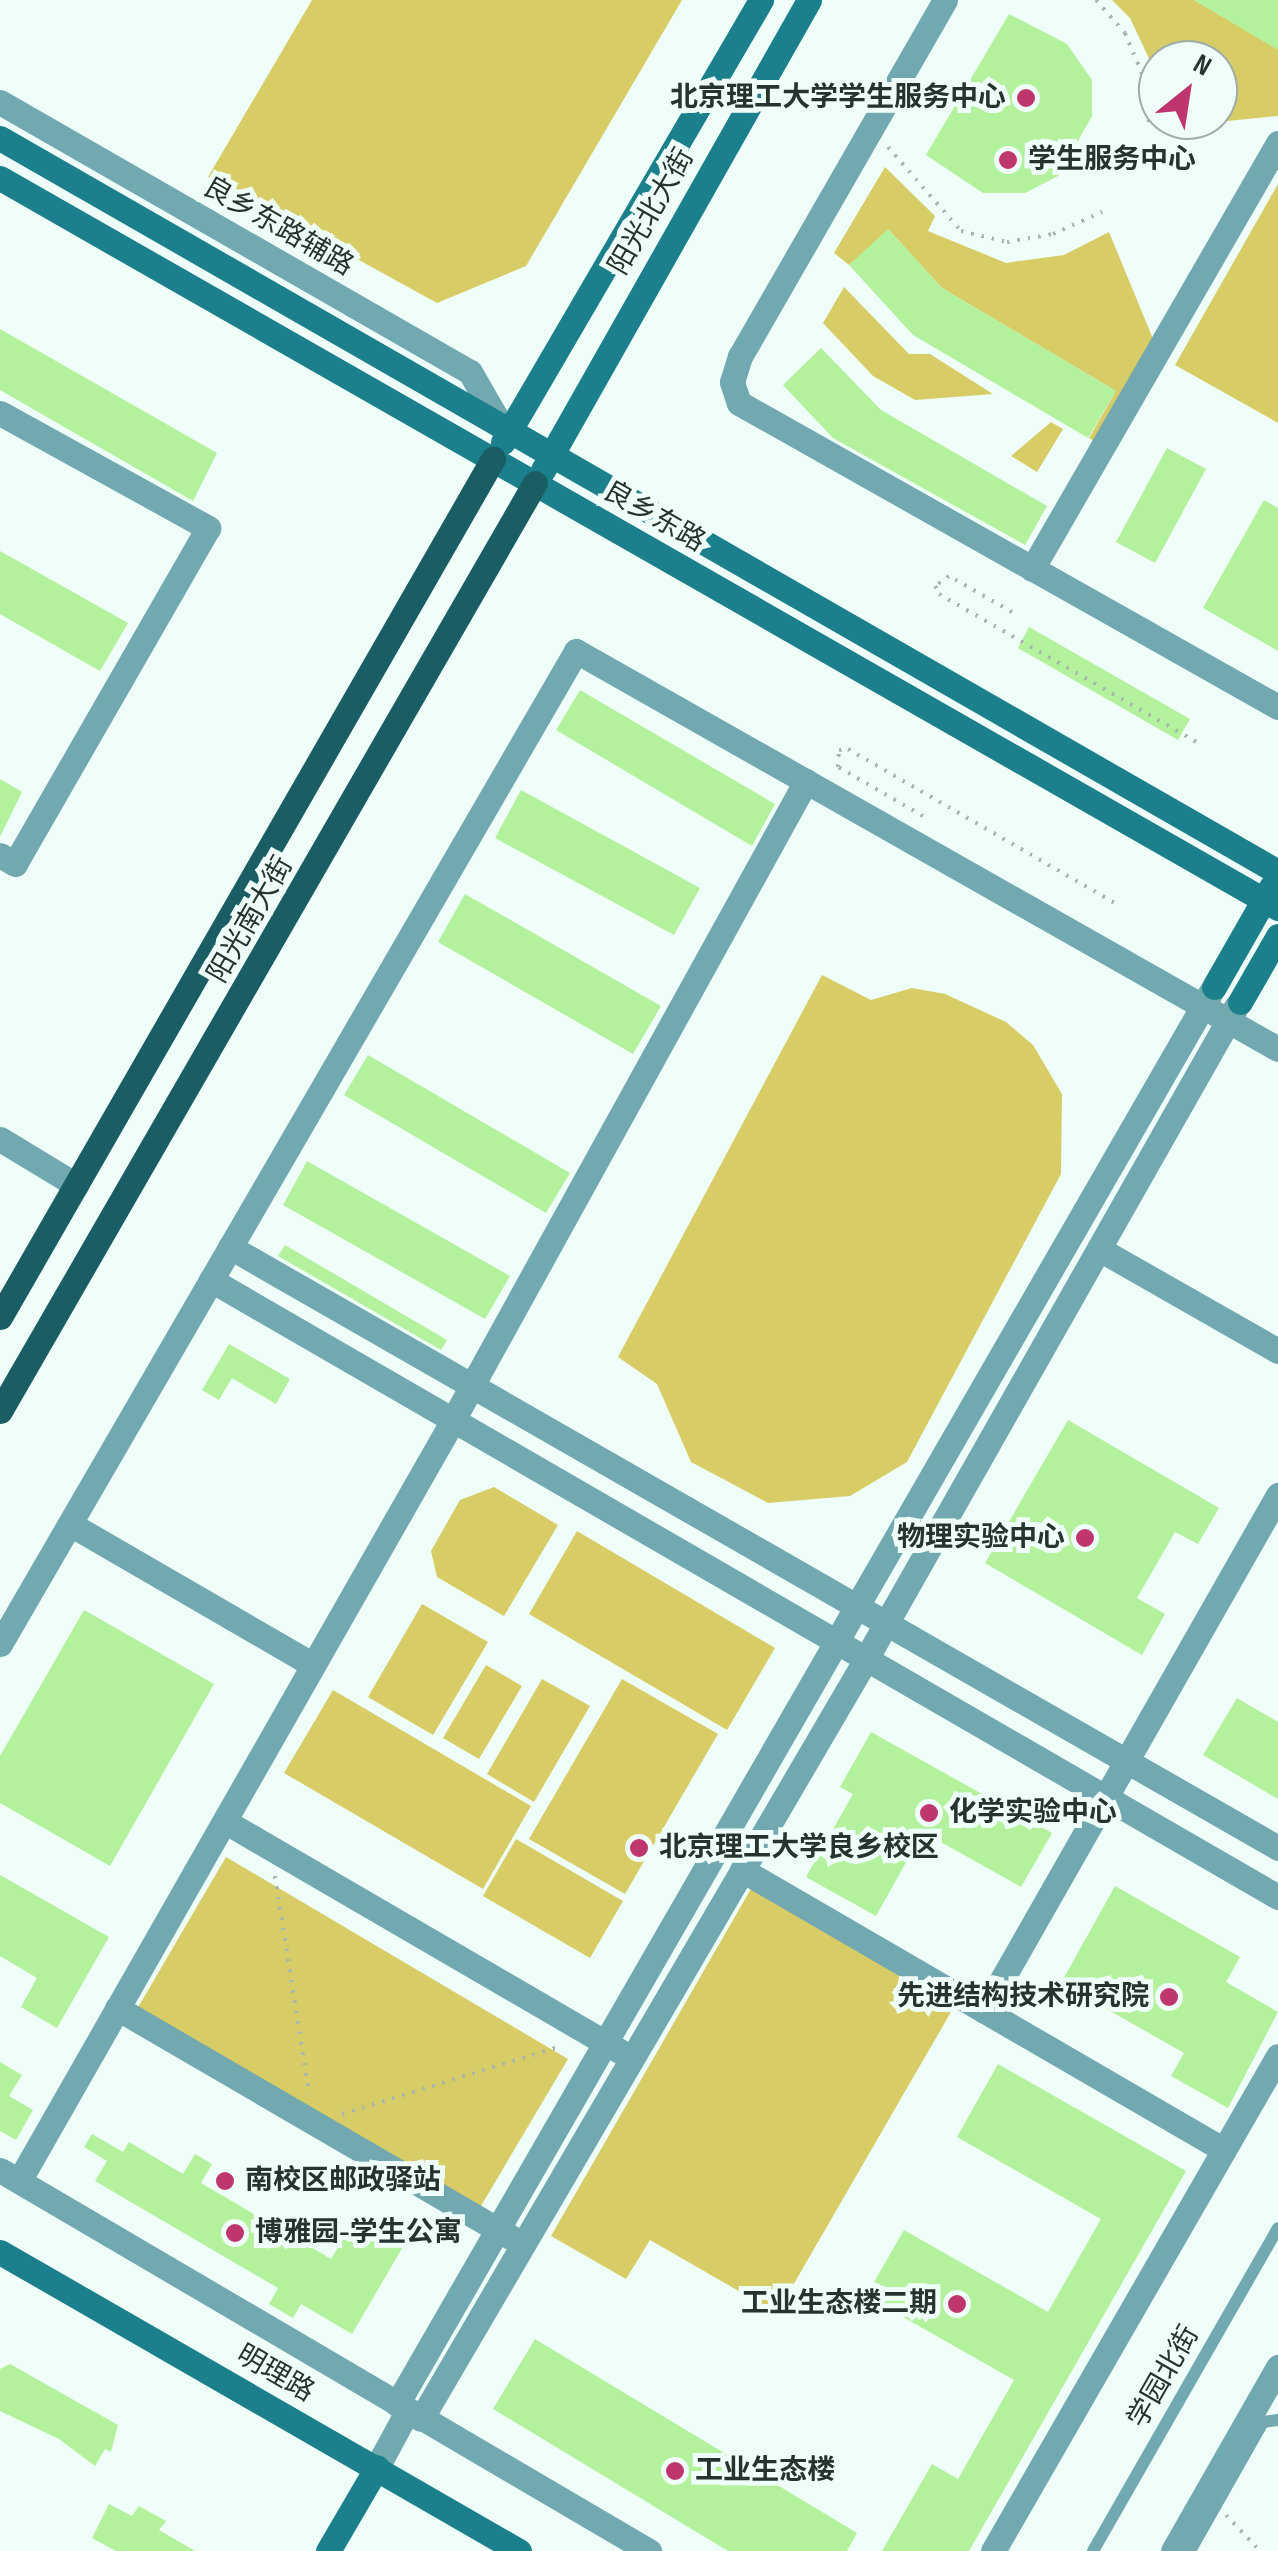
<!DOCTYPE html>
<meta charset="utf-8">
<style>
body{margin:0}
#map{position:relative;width:1278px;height:2551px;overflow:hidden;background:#effef8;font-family:"Sofia Sans Condensed","Noto Sans SC",sans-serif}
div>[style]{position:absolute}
.green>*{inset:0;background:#d7cc66}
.building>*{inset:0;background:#b3f19c}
.path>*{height:4px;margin-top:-2px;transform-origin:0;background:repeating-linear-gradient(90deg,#a7b6b0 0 2.5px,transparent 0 10.5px)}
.lane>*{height:12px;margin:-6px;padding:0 6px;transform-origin:6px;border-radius:6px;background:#72a8af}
.street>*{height:25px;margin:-12.5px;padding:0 12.5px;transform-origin:12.5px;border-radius:12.5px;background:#72a8af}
.secondary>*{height:25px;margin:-12.5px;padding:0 12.5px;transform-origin:12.5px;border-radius:12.5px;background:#1b808b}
.primary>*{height:25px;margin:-12.5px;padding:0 12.5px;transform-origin:12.5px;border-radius:12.5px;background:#1a5d65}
.dots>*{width:28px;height:28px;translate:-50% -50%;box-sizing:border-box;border:5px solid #effef8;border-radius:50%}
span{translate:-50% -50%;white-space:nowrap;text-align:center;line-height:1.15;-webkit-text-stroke:10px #effef8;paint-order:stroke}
.poi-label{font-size:28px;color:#26342f;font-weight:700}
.right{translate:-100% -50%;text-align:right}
.left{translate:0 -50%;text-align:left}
.street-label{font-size:28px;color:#26342f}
.north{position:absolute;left:1138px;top:40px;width:100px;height:100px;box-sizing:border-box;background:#effef8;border:2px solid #9fada8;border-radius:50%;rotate:30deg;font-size:28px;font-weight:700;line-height:40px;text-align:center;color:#26342f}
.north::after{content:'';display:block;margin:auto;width:35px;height:45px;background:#bf356d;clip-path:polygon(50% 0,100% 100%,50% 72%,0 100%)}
</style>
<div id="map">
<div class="green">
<div style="clip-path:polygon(312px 0,682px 0,526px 266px,437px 303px,208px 177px)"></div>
<div style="clip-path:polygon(1112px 0,1194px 0,1278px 49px,1278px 116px,1168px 127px,1166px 120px,1218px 120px,1218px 60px,1158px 60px,1158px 78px,1130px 18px)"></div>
<div style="clip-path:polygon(885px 167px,935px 216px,928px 231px,1006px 263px,1064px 255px,1109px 232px,1158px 351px,1103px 446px,1089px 438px,1116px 391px,942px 288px,889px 230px,849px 265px,834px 253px)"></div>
<div style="clip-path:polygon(1278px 184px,1278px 423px,1175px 365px)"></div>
<div style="clip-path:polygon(844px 287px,909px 354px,930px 354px,993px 394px,915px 400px,873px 376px,823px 323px)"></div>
<div style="clip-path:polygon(1051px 422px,1063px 429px,1037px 472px,1011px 456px)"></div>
<div style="clip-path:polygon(822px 975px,871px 1000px,912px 988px,945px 994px,1006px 1022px,1033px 1045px,1062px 1094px,1061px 1174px,907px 1462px,850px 1496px,768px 1503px,691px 1462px,657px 1384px,618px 1357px)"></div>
<div style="clip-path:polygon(494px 1487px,558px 1525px,504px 1616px,437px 1577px,431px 1551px,460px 1500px)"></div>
<div style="clip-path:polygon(577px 1531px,775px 1648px,727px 1730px,529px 1614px)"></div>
<div style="clip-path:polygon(422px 1604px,488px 1642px,433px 1735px,368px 1697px)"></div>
<div style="clip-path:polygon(486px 1665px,522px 1686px,479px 1759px,443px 1738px)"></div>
<div style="clip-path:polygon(542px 1679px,590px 1706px,534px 1802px,487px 1774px)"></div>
<div style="clip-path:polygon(622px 1679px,718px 1734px,625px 1894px,529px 1839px)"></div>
<div style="clip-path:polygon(333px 1690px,531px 1806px,483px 1889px,284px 1773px)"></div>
<div style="clip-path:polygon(516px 1839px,623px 1901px,590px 1958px,483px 1896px)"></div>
<div style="clip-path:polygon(226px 1857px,568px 2059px,478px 2211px,137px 2009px)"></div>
<div style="clip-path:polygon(752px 1887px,955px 2005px,777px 2313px,650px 2240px,626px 2279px,551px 2236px)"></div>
</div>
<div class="building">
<div style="clip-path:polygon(1194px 0,1278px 0,1278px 50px)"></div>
<div style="clip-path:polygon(1009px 14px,1067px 44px,1092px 80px,1092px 116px,1058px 176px,1025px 193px,983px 193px,926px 155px)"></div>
<div style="clip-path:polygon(888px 229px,942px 288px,1116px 391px,1088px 438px,913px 335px,849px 265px)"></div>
<div style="clip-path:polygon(0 329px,217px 453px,193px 501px,0 390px)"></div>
<div style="clip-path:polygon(821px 348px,881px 410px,1047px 506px,1025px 545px,833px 438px,783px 385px)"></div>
<div style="clip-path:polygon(1167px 448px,1206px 469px,1155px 563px,1116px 542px)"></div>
<div style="clip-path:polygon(1264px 500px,1278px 508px,1278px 651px,1203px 608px)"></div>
<div style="clip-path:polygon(0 551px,128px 623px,100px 671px,0 614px)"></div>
<div style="clip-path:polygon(1029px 627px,1190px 719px,1178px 740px,1018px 648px)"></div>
<div style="clip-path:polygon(580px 690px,775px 804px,752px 846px,556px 730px)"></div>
<div style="clip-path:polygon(0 779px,22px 792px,0 837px)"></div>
<div style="clip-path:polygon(521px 790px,700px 888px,674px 935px,495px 838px)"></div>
<div style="clip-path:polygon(465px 894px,661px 1006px,633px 1054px,438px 942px)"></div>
<div style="clip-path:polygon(368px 1055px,570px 1173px,546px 1213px,344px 1095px)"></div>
<div style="clip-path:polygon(307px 1161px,510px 1276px,485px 1319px,283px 1205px)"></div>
<div style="clip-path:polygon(285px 1245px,447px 1340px,441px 1350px,278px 1256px)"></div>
<div style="clip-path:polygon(229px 1344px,290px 1379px,276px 1404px,232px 1378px,219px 1400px,202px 1390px)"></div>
<div style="clip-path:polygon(1068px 1420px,1219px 1508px,1198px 1544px,1175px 1532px,1137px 1598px,1165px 1614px,1142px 1655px,985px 1563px)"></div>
<div style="clip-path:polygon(84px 1610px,214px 1684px,110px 1866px,0 1803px,0 1756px)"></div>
<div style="clip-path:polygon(1237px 1698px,1278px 1722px,1278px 1799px,1203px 1755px)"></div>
<div style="clip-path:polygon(871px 1732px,1052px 1833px,1021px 1887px,923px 1832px,876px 1916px,806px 1877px,853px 1794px,840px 1787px)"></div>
<div style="clip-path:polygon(0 1875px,109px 1937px,57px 2028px,21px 2007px,37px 1978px,0 1956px)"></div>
<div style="clip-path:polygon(1115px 1886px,1240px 1957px,1226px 1982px,1278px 2012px,1228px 2108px,1171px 2076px,1184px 2053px,1061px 1983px)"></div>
<div style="clip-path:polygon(0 2062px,22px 2075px,9px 2096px,33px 2110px,16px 2140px,0 2131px)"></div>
<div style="clip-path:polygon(998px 2064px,1186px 2171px,969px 2551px,882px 2551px,932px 2464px,958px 2479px,1014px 2380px,866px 2296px,904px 2230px,1048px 2312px,1101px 2219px,957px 2137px)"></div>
<div style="clip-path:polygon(92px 2134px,123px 2152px,129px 2142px,183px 2174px,195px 2154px,212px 2164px,201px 2183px,331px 2259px,350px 2227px,368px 2238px,374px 2227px,404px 2245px,352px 2334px,301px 2304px,293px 2318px,269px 2304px,278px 2288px,95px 2181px,107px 2161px,84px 2147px)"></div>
<div style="clip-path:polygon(535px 2339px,857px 2533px,847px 2551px,728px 2551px,493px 2409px)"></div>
<div style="clip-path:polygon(10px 2364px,118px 2425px,111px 2452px,105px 2449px,95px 2466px,59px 2439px,0 2411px,0 2369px)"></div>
<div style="clip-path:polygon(109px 2504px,132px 2516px,139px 2506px,166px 2521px,159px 2530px,195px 2551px,116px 2551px,92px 2538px)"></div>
</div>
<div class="path">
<div style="left:1096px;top:0;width:44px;rotate:48.7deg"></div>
<div style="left:1125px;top:33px;width:60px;rotate:67.3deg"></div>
<div style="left:1148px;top:88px;width:41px;rotate:88.6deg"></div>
<div style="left:888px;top:147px;width:111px;rotate:49deg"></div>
<div style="left:961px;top:231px;width:47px;rotate:13.4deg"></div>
<div style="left:1007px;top:242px;width:47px;rotate:-9.9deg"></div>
<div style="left:1053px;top:234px;width:54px;rotate:-24.2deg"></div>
<div style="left:1012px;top:612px;width:73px;rotate:-150.3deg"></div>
<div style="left:949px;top:576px;width:17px;rotate:144deg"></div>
<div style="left:935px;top:586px;width:9px;rotate:63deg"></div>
<div style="left:939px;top:594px;width:303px;rotate:29.9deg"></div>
<div style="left:923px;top:816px;width:98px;rotate:-150deg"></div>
<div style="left:838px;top:767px;width:17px;rotate:-87deg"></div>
<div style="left:839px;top:750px;width:9px;rotate:-6deg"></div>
<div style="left:848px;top:749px;width:308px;rotate:30deg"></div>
<div style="left:275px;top:1876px;width:221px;rotate:81.1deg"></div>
<div style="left:342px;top:2114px;width:230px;rotate:-17.2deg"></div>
<div style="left:1226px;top:2515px;width:50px;rotate:46.6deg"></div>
</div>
<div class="lane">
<div style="left:1093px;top:2551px;width:372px;rotate:-60.2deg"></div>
<div style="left:1190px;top:2551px;width:148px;rotate:-60.5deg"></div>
<div style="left:1263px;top:2422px;width:15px;rotate:-8deg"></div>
</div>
<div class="street">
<div style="left:945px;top:0;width:411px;rotate:119.9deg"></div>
<div style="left:740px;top:356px;width:27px;rotate:107deg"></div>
<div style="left:732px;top:382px;width:22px;rotate:72deg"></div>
<div style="left:739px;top:403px;width:619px;rotate:29.42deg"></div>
<div style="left:0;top:102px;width:542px;rotate:29.88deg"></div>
<div style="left:470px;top:372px;width:62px;rotate:60.1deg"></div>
<div style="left:0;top:413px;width:238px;rotate:28.9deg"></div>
<div style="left:208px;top:528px;width:387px;rotate:119.9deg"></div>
<div style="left:15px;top:864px;width:17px;rotate:-149deg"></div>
<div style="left:1032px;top:569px;width:492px;rotate:-60deg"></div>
<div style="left:0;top:1139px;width:89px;rotate:31.2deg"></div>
<div style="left:230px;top:1247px;width:1208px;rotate:29.83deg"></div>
<div style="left:1101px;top:1250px;width:204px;rotate:29.7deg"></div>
<div style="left:211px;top:1280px;width:1233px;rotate:30.04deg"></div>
<div style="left:70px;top:1524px;width:281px;rotate:30.1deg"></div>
<div style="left:0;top:1644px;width:1148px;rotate:-59.88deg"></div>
<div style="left:576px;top:651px;width:807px;rotate:29.55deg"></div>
<div style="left:226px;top:1822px;width:455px;rotate:30.2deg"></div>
<div style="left:742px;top:1870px;width:557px;rotate:30.15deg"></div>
<div style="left:117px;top:2008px;width:455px;rotate:30.2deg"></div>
<div style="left:984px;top:2011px;width:594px;rotate:-60.33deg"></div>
<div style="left:0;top:2170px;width:753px;rotate:30.42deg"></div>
<div style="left:19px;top:2181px;width:876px;rotate:-60.3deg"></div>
<div style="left:453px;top:1420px;width:730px;rotate:-61.08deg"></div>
<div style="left:397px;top:2404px;width:1630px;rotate:-60.04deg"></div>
<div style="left:421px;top:2419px;width:881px;rotate:-59.65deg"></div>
<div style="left:866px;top:1659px;width:750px;rotate:-60.43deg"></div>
<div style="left:377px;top:2467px;width:65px;rotate:-61.5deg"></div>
<div style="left:993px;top:2551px;width:571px;rotate:-60.07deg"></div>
<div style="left:1173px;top:2551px;width:212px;rotate:-60.3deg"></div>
</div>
<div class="secondary">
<div style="left:0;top:138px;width:1474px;rotate:29.87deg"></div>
<div style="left:0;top:178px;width:1472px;rotate:29.74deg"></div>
<div style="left:503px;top:442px;width:512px;rotate:-59.73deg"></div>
<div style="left:543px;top:470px;width:540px;rotate:-60.49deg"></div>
<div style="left:1214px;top:987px;width:115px;rotate:-60.3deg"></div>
<div style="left:1240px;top:1002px;width:76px;rotate:-60.1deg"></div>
<div style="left:0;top:2252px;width:599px;rotate:29.95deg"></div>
<div style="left:328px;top:2551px;width:97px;rotate:-59.7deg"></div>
</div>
<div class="primary">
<div style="left:0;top:1317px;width:990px;rotate:-60.12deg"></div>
<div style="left:0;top:1411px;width:1071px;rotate:-60.04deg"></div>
</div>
<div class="dots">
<div style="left:1026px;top:98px;background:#bf356d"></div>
<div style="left:1008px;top:160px;background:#bf356d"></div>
<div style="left:1085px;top:1538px;background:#bf356d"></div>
<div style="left:929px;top:1813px;background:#bf356d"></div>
<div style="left:639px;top:1848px;background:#bf356d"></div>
<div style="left:1169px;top:1997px;background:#bf356d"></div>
<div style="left:225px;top:2181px;background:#bf356d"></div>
<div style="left:235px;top:2233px;background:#bf356d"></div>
<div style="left:957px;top:2304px;background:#bf356d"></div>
<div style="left:675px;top:2471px;background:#bf356d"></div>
</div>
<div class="poi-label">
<span class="right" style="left:1006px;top:98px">北京理工大学学生服务中心</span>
<span class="left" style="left:1028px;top:160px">学生服务中心</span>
<span class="right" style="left:1065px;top:1538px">物理实验中心</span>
<span class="left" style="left:949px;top:1813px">化学实验中心</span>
<span class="left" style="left:659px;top:1848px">北京理工大学良乡校区</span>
<span class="right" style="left:1149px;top:1997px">先进结构技术研究院</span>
<span class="left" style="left:245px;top:2181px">南校区邮政驿站</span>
<span class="left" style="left:255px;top:2233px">博雅园-学生公寓</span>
<span class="right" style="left:937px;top:2304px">工业生态楼二期</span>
<span class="left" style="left:695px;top:2471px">工业生态楼</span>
</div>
<div class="street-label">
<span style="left:652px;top:212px;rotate:-60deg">阳光北大街</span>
<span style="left:278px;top:227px;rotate:30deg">良乡东路辅路</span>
<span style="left:654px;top:517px;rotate:30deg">良乡东路</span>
<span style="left:251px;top:920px;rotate:-60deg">阳光南大街</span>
<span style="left:275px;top:2374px;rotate:30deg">明理路</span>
<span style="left:1164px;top:2377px;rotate:-60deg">学园北街</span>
</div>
<div class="north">N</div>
</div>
